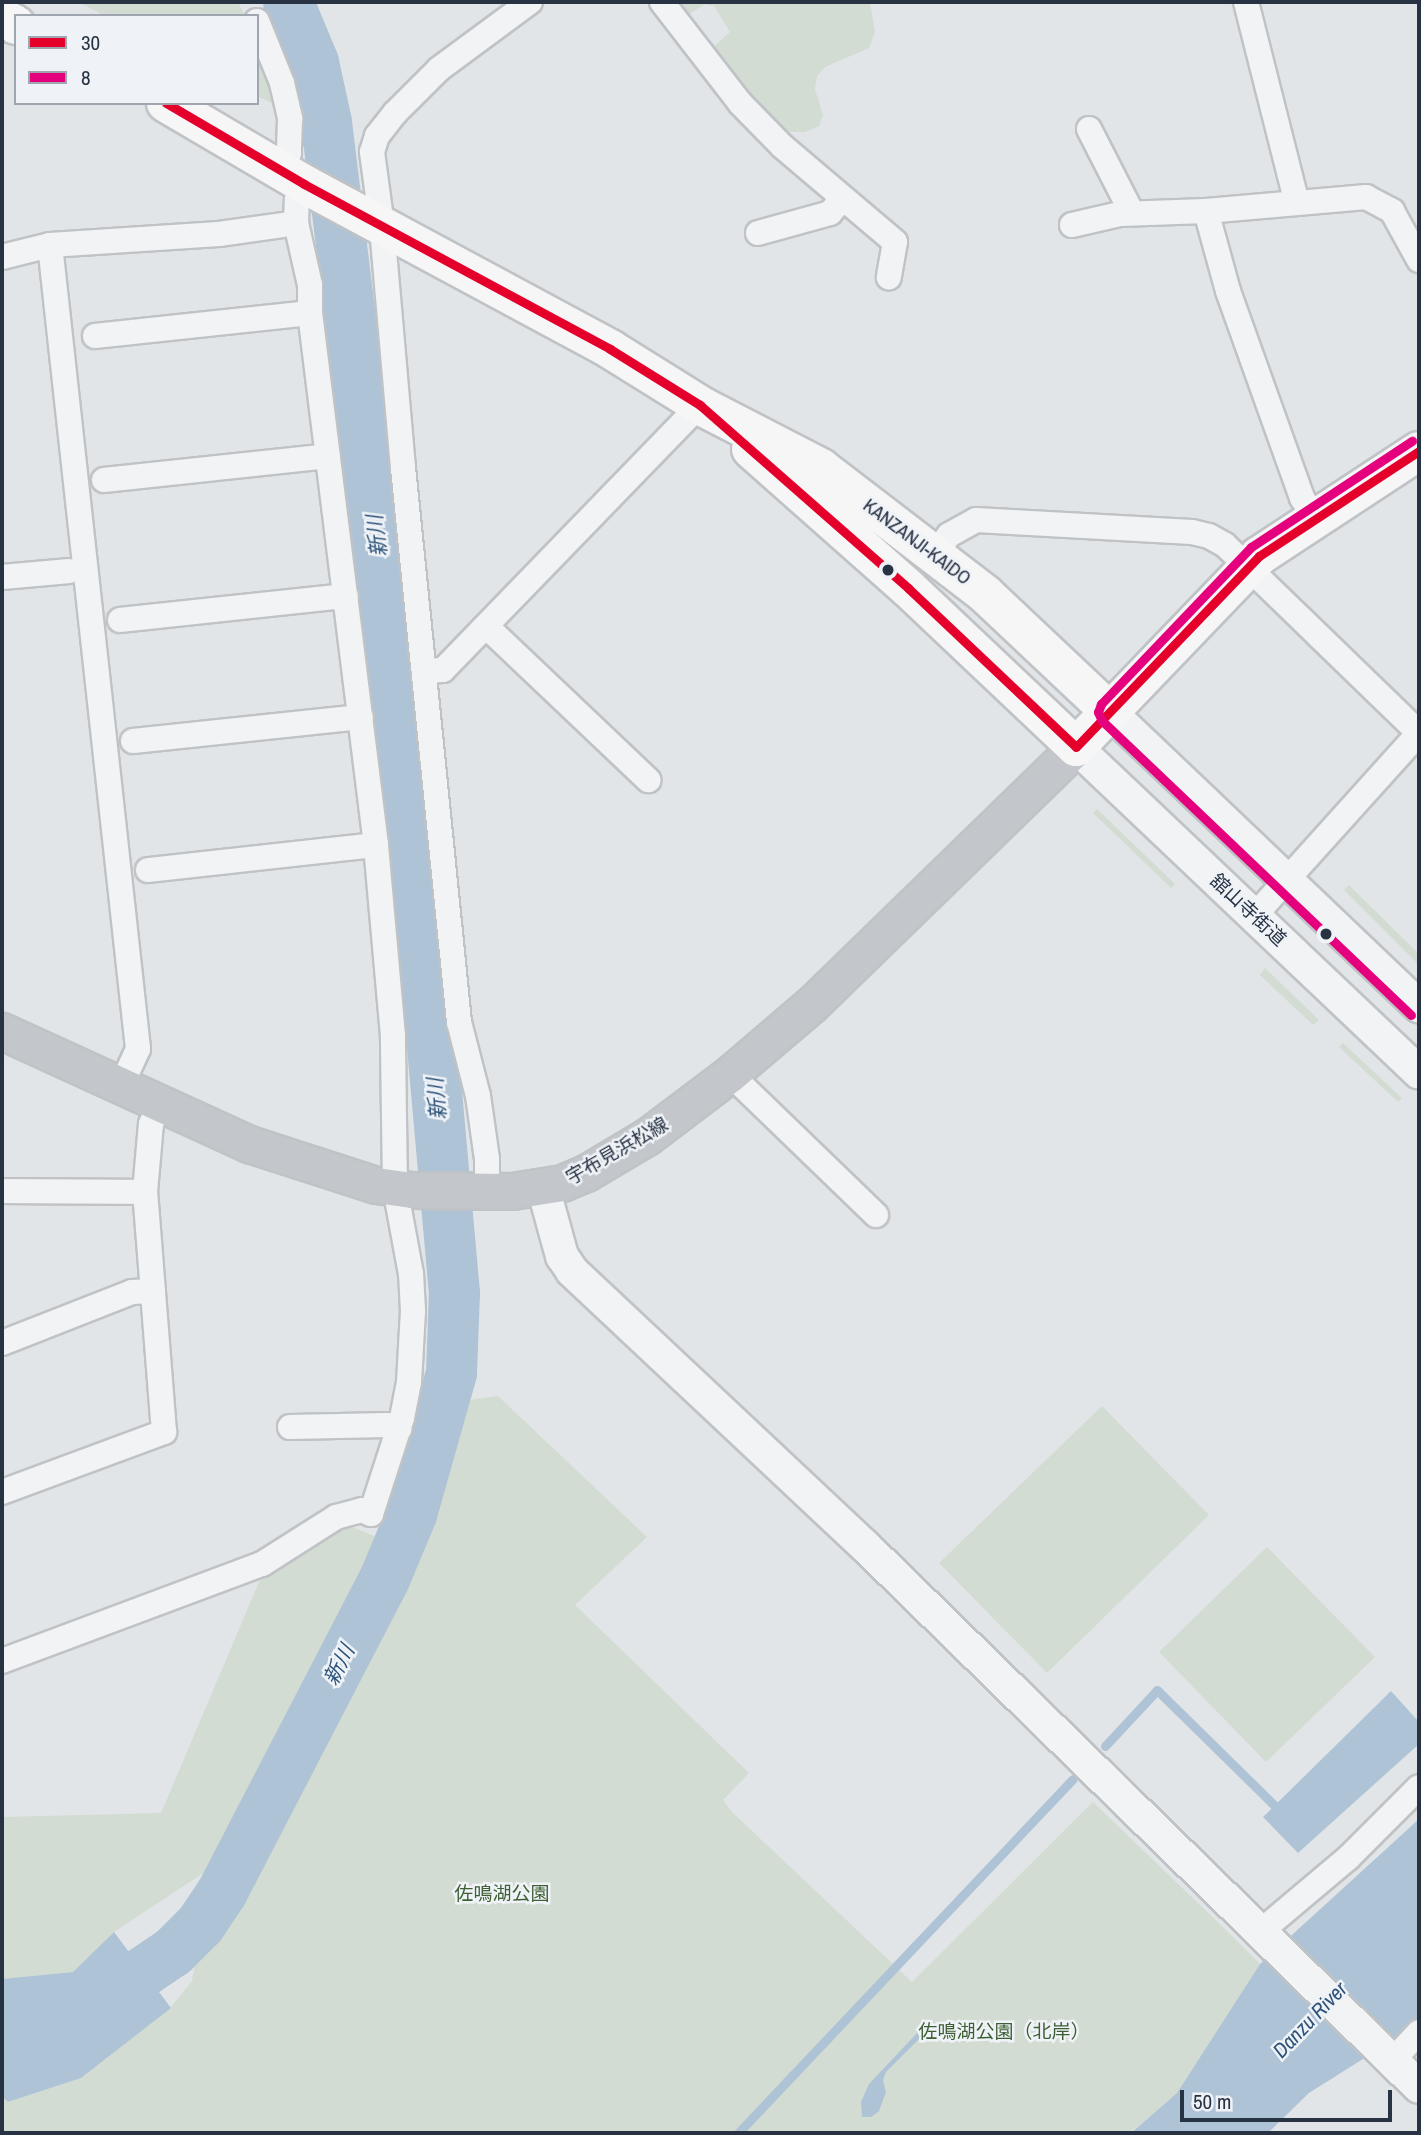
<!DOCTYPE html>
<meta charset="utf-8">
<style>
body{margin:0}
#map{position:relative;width:1421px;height:2135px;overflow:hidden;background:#e2e5e8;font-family:"Archivo Narrow","Noto Sans JP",sans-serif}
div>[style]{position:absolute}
.green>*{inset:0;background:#d3dcd2}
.water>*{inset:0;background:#aec3d5}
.stream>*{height:9px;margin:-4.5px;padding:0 4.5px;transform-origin:4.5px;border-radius:4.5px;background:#aec3d5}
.river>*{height:51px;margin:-25.5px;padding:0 25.5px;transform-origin:25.5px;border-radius:25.5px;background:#aec3d5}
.roads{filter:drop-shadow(2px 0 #c0c3c6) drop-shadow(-2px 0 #c0c3c6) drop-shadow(0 2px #c0c3c6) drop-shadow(0 -2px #c0c3c6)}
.minor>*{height:24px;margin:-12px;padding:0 12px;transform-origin:12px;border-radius:12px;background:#f2f3f4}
.tertiary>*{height:32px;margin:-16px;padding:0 16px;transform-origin:16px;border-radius:16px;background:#f2f3f4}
.secondary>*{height:35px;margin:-17.5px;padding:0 17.5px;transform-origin:17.5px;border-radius:17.5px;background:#c3c6ca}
.primary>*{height:38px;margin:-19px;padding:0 19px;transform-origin:19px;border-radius:19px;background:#f6f6f7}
.bus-1>*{height:9px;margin:-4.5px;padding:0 4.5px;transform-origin:4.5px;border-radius:4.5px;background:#e4002b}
.bus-2>*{height:9px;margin:-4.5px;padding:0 4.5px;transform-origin:4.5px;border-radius:4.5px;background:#e5007d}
.dots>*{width:19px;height:19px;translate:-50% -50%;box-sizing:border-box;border:4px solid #eff3f7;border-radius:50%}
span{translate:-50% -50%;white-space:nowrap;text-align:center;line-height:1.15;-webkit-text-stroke:5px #eff3f7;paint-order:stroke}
.street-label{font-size:19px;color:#273243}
.park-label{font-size:19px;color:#3e5f33}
.water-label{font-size:21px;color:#2e537a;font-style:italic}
.frame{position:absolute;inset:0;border:4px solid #273243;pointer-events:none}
.legend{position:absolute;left:14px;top:14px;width:245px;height:91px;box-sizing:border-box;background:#eff3f7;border:2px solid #9fa6af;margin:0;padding:9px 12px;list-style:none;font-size:21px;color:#273243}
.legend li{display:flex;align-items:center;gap:14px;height:35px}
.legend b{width:35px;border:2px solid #9fa6af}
.scale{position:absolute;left:1180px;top:2090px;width:212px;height:32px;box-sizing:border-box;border:4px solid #273243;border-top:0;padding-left:9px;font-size:21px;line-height:24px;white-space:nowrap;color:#273243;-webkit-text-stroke:5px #eff3f7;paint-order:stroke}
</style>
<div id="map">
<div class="green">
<div style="clip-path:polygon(78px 2px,238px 2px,245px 16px,105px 16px)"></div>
<div style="clip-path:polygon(681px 2px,870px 2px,875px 32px,869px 48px,825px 67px,817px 76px,815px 89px,823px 115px,819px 126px,805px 132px,788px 132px,776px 125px,748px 96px,711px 49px,730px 32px,714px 6px,705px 4px,686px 16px)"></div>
<div style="clip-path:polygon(257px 43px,280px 107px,257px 96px)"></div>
<div style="clip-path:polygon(1097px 809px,1175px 884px,1171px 888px,1093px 813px)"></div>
<div style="clip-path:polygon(1349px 885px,1419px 954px,1419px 965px,1344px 890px)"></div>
<div style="clip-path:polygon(1265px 968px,1319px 1020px,1313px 1025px,1260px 975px)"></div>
<div style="clip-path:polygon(1343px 1043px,1402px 1098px,1398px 1102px,1339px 1047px)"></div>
<div style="clip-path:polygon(498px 1396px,647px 1537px,575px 1605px,749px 1773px,723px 1800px,732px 1812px,912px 1982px,1093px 1802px,1228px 1932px,1260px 1964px,1177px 2093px,1130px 2133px,2px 2133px,2px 2097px,8px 2102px,81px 2078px,170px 2008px,192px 1981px,200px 1924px,356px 1677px,421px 1551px,469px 1400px)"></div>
<div style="clip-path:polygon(1102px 1406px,1209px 1515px,1047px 1673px,939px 1563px)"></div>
<div style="clip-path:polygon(340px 1527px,355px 1528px,389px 1542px,205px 1872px,114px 1932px,73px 1972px,2px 1979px,2px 1817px,161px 1813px,259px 1582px)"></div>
<div style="clip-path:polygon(1267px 1547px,1375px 1657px,1266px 1762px,1159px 1652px)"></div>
</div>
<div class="water">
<div style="clip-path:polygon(1391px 1691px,1419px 1722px,1419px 1744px,1298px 1853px,1263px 1817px)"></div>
<div style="clip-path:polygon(1419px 1819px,1419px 2019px,1412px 2028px,1309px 2093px,1268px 2133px,1131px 2133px,1177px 2093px,1260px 1964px)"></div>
<div style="clip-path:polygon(114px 1932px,171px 2008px,81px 2078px,8px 2102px,2px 2097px,2px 1979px,73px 1972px)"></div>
<div style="clip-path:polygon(934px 2024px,941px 2025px,938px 2033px,930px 2032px,922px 2036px,886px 2072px,883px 2080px,886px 2092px,879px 2111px,871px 2117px,862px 2117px,861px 2102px,869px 2084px,918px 2032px)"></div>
</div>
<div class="stream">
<div style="left:303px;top:141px;width:31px;rotate:27deg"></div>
<div style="left:1105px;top:1746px;width:76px;rotate:-47.1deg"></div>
<div style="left:1157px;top:1690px;width:164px;rotate:44.5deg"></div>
<div style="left:738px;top:2133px;width:487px;rotate:-46.6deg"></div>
</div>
<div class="river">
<div style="left:2px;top:2031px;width:148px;rotate:-22.6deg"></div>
<div style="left:139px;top:1974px;width:40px;rotate:-34deg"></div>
<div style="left:172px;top:1952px;width:40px;rotate:-45deg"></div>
<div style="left:200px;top:1924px;width:40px;rotate:-56deg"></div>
<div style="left:222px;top:1891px;width:349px;rotate:-62.6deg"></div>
<div style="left:383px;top:1581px;width:73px;rotate:-67.3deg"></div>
<div style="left:411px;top:1514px;width:147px;rotate:-74.2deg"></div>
<div style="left:451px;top:1373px;width:80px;rotate:-87.9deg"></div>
<div style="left:454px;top:1293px;width:454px;rotate:-95.1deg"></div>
<div style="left:414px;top:841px;width:724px;rotate:-96.98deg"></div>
<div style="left:326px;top:122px;width:61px;rotate:-102.2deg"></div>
<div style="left:313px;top:62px;width:65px;rotate:-112.6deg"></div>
</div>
<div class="roads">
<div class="minor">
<div style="left:662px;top:2px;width:128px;rotate:52.3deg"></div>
<div style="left:740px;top:103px;width:60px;rotate:45.7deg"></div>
<div style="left:782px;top:146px;width:148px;rotate:40.3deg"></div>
<div style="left:895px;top:242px;width:36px;rotate:100deg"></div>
<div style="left:1246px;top:2px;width:207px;rotate:75.8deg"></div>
<div style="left:257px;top:21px;width:67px;rotate:68deg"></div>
<div style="left:282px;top:83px;width:37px;rotate:77deg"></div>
<div style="left:290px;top:119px;width:34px;rotate:92deg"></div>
<div style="left:289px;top:153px;width:20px;rotate:114deg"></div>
<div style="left:1089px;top:129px;width:94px;rotate:62.9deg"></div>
<div style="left:1206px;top:211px;width:83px;rotate:74.6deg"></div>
<div style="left:1228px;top:291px;width:220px;rotate:70.3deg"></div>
<div style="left:1302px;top:498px;width:24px;rotate:57deg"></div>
<div style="left:1072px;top:225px;width:49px;rotate:-12.9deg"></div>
<div style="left:1120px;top:214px;width:86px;rotate:-2deg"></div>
<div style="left:1206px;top:211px;width:161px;rotate:-5deg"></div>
<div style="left:1366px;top:197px;width:30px;rotate:28deg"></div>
<div style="left:1392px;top:211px;width:56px;rotate:61.1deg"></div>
<div style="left:758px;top:233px;width:75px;rotate:-15.5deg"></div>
<div style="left:830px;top:213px;width:18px;rotate:-49deg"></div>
<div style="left:50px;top:245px;width:809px;rotate:83.75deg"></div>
<div style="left:138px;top:1049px;width:41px;rotate:114.7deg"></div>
<div style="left:2px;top:257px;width:49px;rotate:-14deg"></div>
<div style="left:50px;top:245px;width:169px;rotate:-3.7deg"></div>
<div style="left:219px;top:234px;width:78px;rotate:-8.1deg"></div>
<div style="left:95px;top:336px;width:216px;rotate:-6.1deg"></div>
<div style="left:104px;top:480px;width:225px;rotate:-6.1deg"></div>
<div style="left:934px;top:555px;width:25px;rotate:-53deg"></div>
<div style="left:949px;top:535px;width:31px;rotate:-29deg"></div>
<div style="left:976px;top:520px;width:216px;rotate:3.2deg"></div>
<div style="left:1192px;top:532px;width:17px;rotate:13deg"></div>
<div style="left:1209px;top:536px;width:18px;rotate:29deg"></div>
<div style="left:1225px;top:545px;width:270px;rotate:44.1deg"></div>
<div style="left:1419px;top:733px;width:246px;rotate:132deg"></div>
<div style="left:2px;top:577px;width:67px;rotate:-5.1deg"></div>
<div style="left:120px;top:620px;width:227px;rotate:-6.1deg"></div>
<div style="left:486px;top:626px;width:224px;rotate:43.5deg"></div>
<div style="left:424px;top:671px;width:19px;rotate:-3deg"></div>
<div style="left:443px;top:670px;width:369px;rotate:-45.9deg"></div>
<div style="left:133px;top:741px;width:229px;rotate:-6deg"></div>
<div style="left:148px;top:870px;width:229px;rotate:-6.3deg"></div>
<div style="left:730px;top:1074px;width:203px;rotate:44deg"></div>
<div style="left:487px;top:1190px;width:31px;rotate:-90deg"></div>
<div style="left:487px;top:1159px;width:64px;rotate:-98.1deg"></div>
<div style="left:478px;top:1096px;width:76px;rotate:-104.4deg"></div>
<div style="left:459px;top:1022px;width:557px;rotate:-95.77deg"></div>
<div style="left:403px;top:468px;width:243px;rotate:-95deg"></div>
<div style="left:382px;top:226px;width:75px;rotate:-97.7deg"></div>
<div style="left:372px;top:152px;width:17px;rotate:-73deg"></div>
<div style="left:377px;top:136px;width:29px;rotate:-52deg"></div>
<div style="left:395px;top:113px;width:62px;rotate:-45deg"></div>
<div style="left:439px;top:69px;width:113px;rotate:-36.4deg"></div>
<div style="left:2px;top:1191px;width:143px;rotate:0.4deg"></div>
<div style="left:2px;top:1343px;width:140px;rotate:-21.4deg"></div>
<div style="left:132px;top:1292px;width:21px;rotate:-3deg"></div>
<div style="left:290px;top:1427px;width:97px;rotate:-1.2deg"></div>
<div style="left:387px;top:1425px;width:13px;rotate:18deg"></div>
<div style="left:2px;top:1492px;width:173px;rotate:-20.3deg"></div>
<div style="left:164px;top:1432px;width:241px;rotate:-94.5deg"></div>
<div style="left:145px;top:1192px;width:68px;rotate:-85deg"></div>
<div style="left:151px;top:1124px;width:22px;rotate:-66deg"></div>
<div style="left:2px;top:1661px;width:278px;rotate:-20.5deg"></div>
<div style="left:262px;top:1564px;width:88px;rotate:-32.4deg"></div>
<div style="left:336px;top:1517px;width:27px;rotate:-15deg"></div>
<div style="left:362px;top:1510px;width:10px;rotate:24deg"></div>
<div style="left:371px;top:1514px;width:101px;rotate:-72.1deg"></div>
<div style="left:402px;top:1418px;width:37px;rotate:-79deg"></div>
<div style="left:409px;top:1382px;width:71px;rotate:-86.8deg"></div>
<div style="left:413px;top:1311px;width:37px;rotate:-93deg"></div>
<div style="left:411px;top:1274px;width:87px;rotate:-100.5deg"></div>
<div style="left:395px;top:1188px;width:152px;rotate:-90.8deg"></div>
<div style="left:393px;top:1036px;width:192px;rotate:-95.1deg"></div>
<div style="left:376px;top:845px;width:536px;rotate:-97.07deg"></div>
<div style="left:310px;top:313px;width:28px;rotate:-90deg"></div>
<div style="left:310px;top:285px;width:64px;rotate:-102.7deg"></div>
<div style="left:296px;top:223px;width:23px;rotate:-88deg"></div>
<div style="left:297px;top:200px;width:17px;rotate:-66deg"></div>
<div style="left:1260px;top:1932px;width:115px;rotate:-40.1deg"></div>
<div style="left:1348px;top:1858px;width:100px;rotate:-45deg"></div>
<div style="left:1393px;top:2060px;width:38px;rotate:-47deg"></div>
</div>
<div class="tertiary">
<div style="left:1110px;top:712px;width:427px;rotate:43.6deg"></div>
<div style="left:1076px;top:747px;width:473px;rotate:43.5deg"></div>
<div style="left:543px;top:1187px;width:72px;rotate:74.6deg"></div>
<div style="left:562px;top:1256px;width:18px;rotate:56deg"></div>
<div style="left:572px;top:1271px;width:402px;rotate:43.2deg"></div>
<div style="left:865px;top:1546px;width:774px;rotate:44.32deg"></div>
</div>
<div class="secondary">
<div style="left:2px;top:1031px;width:272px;rotate:24.6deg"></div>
<div style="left:249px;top:1144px;width:133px;rotate:17.9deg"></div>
<div style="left:376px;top:1185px;width:36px;rotate:8deg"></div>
<div style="left:412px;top:1190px;width:100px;rotate:0.6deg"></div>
<div style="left:512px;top:1191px;width:51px;rotate:-9.1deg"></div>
<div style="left:562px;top:1183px;width:26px;rotate:-23deg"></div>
<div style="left:586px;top:1173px;width:72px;rotate:-30.8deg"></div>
<div style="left:648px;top:1136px;width:103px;rotate:-37.1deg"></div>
<div style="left:730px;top:1074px;width:108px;rotate:-40.5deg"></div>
<div style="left:812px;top:1004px;width:368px;rotate:-44.2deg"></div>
</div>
<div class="primary">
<div style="left:2px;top:17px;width:16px;rotate:30deg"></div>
<div style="left:166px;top:103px;width:160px;rotate:30.4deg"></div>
<div style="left:304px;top:184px;width:348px;rotate:28.3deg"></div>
<div style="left:610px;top:349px;width:110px;rotate:31.9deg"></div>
<div style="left:703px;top:407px;width:133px;rotate:27.3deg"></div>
<div style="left:821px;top:468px;width:207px;rotate:37.5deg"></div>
<div style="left:985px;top:594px;width:172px;rotate:43.3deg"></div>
<div style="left:751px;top:449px;width:210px;rotate:41.5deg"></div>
<div style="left:908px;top:588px;width:231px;rotate:43.4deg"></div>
<div style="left:1076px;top:747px;width:265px;rotate:-46.2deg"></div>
<div style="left:1259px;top:556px;width:191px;rotate:-33.3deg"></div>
</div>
</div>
<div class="bus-1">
<div style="left:166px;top:103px;width:160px;rotate:30.4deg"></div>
<div style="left:304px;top:184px;width:348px;rotate:28.3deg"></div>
<div style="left:610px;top:349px;width:106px;rotate:31.9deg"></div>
<div style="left:700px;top:405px;width:277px;rotate:41.3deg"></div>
<div style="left:908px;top:588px;width:231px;rotate:43.4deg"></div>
<div style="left:1076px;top:747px;width:265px;rotate:-46.2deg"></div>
<div style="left:1259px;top:556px;width:191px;rotate:-33.3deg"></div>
</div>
<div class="bus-2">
<div style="left:1411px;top:1015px;width:427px;rotate:-136.4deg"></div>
<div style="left:1102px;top:721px;width:10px;rotate:-114deg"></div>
<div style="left:1098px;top:712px;width:9px;rotate:-69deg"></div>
<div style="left:1101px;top:704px;width:217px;rotate:-46.3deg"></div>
<div style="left:1251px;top:547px;width:193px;rotate:-33.4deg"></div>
</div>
<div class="dots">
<div style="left:888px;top:570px;background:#273243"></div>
<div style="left:1326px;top:934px;background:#273243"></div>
</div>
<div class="street-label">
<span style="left:917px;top:542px;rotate:37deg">KANZANJI-KAIDO</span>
<span style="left:1248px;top:910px;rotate:43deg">舘山寺街道</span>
<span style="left:617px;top:1151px;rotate:-30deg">宇布見浜松線</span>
</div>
<div class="park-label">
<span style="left:502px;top:1894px">佐鳴湖公園</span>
<span style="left:1004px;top:2032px">佐鳴湖公園（北岸）</span>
</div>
<div class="water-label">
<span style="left:377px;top:536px;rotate:-97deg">新川</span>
<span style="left:437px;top:1099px;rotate:-95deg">新川</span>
<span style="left:339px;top:1665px;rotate:-63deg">新川</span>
<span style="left:1310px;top:2020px;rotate:-46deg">Danzu River</span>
</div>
<div class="frame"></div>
<ul class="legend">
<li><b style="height:9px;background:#e4002b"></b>30</li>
<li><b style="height:9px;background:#e5007d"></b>8</li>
</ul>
<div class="scale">50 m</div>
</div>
